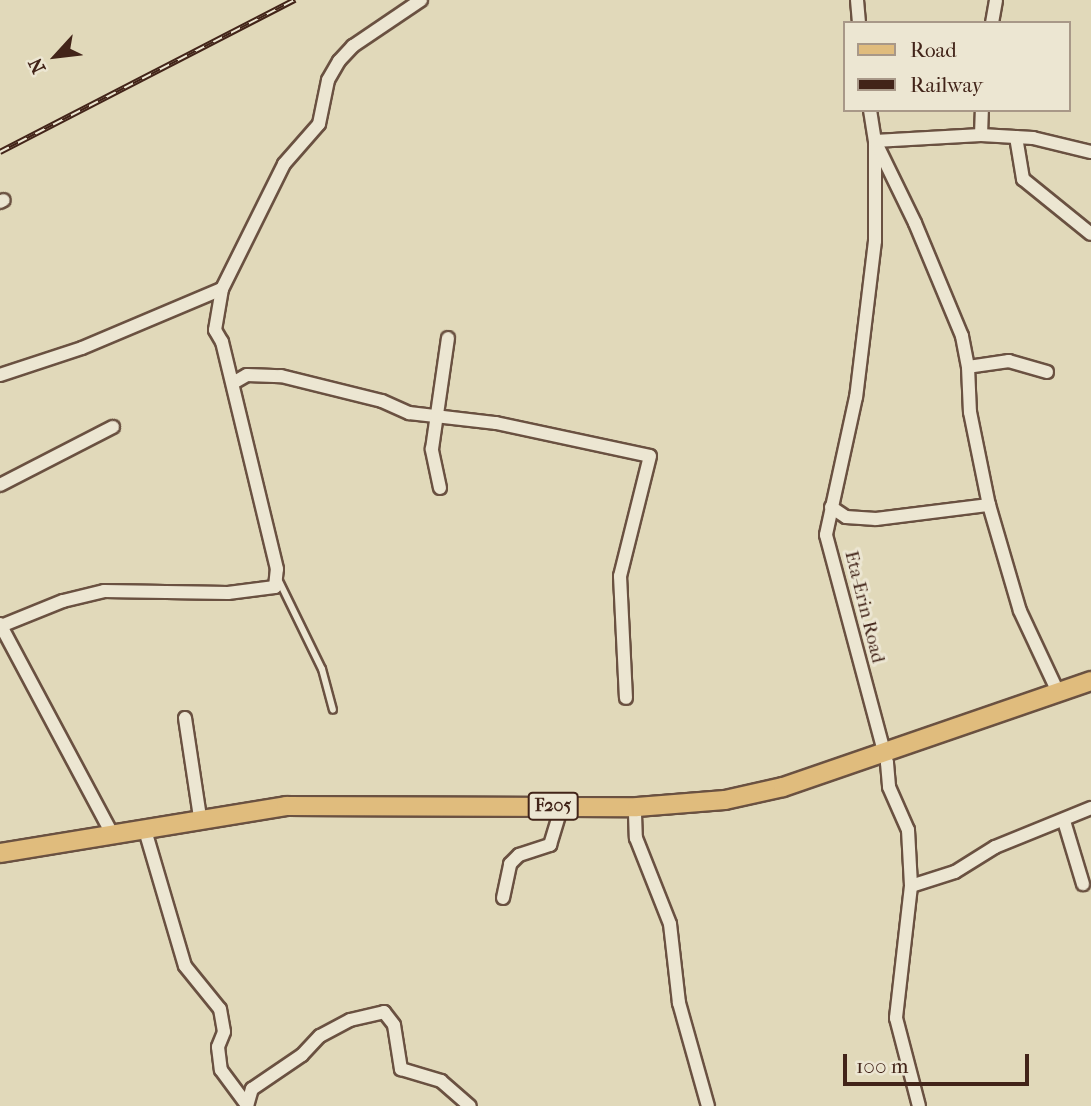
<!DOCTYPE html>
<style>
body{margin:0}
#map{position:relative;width:1091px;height:1106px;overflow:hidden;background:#e1d9ba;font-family:"IM FELL French Canon",serif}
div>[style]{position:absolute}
.roads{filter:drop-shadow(2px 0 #6a5141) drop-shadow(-2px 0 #6a5141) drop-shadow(0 2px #6a5141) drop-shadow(0 -2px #6a5141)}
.lane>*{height:6px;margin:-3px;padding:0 3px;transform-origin:3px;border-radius:3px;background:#ece6d2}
.street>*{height:12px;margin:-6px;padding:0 6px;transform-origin:6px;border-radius:6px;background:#ece6d2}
.primary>*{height:18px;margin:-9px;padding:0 9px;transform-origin:9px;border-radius:9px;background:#e0bc7d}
.rail>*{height:6px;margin-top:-3px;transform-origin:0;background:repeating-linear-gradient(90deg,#ece6d2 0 10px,#422419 0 20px);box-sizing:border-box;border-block:2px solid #422419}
span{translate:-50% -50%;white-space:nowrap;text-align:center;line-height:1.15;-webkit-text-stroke:6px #ece6d2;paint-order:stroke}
.shield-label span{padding:2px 5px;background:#ece6d2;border:2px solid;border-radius:5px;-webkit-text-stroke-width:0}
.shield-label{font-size:18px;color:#422419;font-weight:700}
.street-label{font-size:19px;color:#422419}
.legend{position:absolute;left:843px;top:21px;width:228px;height:91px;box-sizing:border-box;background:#ece6d2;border:2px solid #a89888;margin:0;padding:9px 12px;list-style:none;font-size:21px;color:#422419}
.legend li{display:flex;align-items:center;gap:14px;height:35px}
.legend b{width:35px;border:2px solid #a89888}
.north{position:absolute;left:21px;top:21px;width:70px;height:70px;-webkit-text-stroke:5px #ece6d2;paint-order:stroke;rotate:243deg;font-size:19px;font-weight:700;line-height:28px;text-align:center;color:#422419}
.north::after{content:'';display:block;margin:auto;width:24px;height:32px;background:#422419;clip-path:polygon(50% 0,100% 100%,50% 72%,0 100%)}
.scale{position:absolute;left:843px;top:1054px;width:186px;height:32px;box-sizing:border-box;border:4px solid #422419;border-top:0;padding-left:9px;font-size:21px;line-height:24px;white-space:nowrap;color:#422419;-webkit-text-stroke:5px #ece6d2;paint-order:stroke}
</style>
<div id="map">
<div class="roads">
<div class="lane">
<div style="left:279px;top:581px;width:98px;rotate:64deg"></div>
<div style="left:322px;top:669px;width:42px;rotate:75deg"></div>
</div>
<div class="street">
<div style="left:857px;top:0;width:23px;rotate:85deg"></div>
<div style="left:992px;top:23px;width:23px;rotate:-80deg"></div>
<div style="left:870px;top:110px;width:31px;rotate:81deg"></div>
<div style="left:875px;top:141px;width:100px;rotate:90deg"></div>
<div style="left:875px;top:241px;width:157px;rotate:96.9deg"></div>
<div style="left:856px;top:397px;width:141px;rotate:102.3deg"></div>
<div style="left:826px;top:535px;width:236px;rotate:75deg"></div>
<div style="left:887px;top:763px;width:24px;rotate:85deg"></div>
<div style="left:889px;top:787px;width:47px;rotate:66.2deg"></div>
<div style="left:908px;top:830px;width:56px;rotate:86.9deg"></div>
<div style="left:911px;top:886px;width:133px;rotate:96.5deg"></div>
<div style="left:896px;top:1018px;width:91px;rotate:75.4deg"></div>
<div style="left:981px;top:135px;width:25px;rotate:-88deg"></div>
<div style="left:1016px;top:137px;width:43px;rotate:80.5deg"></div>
<div style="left:1023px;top:179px;width:87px;rotate:39deg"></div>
<div style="left:0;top:202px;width:4px;rotate:-27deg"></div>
<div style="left:968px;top:367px;width:45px;rotate:87.5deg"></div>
<div style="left:970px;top:412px;width:95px;rotate:78.5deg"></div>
<div style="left:989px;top:505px;width:110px;rotate:73.7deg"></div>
<div style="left:1020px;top:611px;width:89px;rotate:64.9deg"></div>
<div style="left:1047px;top:372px;width:40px;rotate:-164deg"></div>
<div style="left:1009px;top:361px;width:41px;rotate:171.7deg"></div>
<div style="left:968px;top:367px;width:32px;rotate:-101deg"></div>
<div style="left:962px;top:336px;width:122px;rotate:-112.6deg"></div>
<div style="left:915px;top:223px;width:91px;rotate:-116deg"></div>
<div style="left:875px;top:141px;width:106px;rotate:-3.2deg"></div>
<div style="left:981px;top:135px;width:52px;rotate:3.3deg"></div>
<div style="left:1033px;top:138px;width:60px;rotate:13.6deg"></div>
<div style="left:0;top:375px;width:86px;rotate:-18.2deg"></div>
<div style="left:82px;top:348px;width:152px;rotate:-22.9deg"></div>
<div style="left:233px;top:383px;width:16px;rotate:-30deg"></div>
<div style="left:247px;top:375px;width:34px;rotate:2deg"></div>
<div style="left:281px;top:376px;width:104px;rotate:13.9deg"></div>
<div style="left:382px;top:401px;width:30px;rotate:24deg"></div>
<div style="left:409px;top:413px;width:88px;rotate:6.6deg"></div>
<div style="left:496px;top:423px;width:157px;rotate:12.1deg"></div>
<div style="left:650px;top:456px;width:124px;rotate:104deg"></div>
<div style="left:620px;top:576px;width:122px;rotate:87.2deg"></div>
<div style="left:0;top:485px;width:127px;rotate:-27.2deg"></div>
<div style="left:440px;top:488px;width:40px;rotate:-102deg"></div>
<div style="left:432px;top:449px;width:112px;rotate:-81.8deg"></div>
<div style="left:831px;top:507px;width:18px;rotate:34deg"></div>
<div style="left:846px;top:517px;width:30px;rotate:4deg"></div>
<div style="left:876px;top:519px;width:114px;rotate:-7.1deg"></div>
<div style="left:0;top:624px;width:238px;rotate:61.9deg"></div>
<div style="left:1px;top:626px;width:67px;rotate:-22deg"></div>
<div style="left:63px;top:601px;width:42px;rotate:-13.7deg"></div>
<div style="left:104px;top:591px;width:124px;rotate:0.9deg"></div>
<div style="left:228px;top:593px;width:47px;rotate:-7.3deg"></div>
<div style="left:275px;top:587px;width:18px;rotate:-84deg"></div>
<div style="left:277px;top:569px;width:234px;rotate:-103.6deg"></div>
<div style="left:222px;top:342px;width:14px;rotate:-120deg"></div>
<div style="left:215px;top:330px;width:42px;rotate:-80.3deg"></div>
<div style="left:222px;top:289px;width:140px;rotate:-63.6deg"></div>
<div style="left:284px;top:164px;width:53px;rotate:-48.8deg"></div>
<div style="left:319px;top:124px;width:45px;rotate:-78.4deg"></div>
<div style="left:328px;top:80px;width:22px;rotate:-60deg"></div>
<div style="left:339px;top:61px;width:21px;rotate:-47deg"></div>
<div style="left:353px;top:46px;width:82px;rotate:-34.1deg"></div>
<div style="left:185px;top:718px;width:100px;rotate:81.4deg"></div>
<div style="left:635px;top:814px;width:24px;rotate:88deg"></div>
<div style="left:636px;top:838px;width:92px;rotate:68.4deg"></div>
<div style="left:670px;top:924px;width:80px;rotate:83.5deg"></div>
<div style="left:679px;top:1003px;width:107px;rotate:74.3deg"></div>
<div style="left:1064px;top:821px;width:66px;rotate:73.2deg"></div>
<div style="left:147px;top:837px;width:134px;rotate:73.6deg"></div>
<div style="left:185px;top:966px;width:55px;rotate:50.9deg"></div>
<div style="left:220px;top:1009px;width:23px;rotate:80deg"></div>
<div style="left:224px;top:1032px;width:16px;rotate:112deg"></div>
<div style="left:218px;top:1047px;width:23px;rotate:83deg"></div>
<div style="left:221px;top:1070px;width:44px;rotate:53.4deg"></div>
<div style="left:911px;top:886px;width:46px;rotate:-17.7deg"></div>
<div style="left:955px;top:872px;width:47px;rotate:-32deg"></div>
<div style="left:995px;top:847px;width:104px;rotate:-22.1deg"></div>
<div style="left:503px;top:898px;width:35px;rotate:-78deg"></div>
<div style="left:510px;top:864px;width:13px;rotate:-45deg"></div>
<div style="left:519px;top:855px;width:33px;rotate:-18deg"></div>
<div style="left:550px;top:845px;width:31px;rotate:-73deg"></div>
<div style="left:247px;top:1106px;width:18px;rotate:-74deg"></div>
<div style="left:252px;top:1089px;width:60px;rotate:-34.2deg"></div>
<div style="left:302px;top:1055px;width:26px;rotate:-47deg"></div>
<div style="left:320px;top:1036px;width:34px;rotate:-28deg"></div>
<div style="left:350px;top:1020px;width:35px;rotate:-13deg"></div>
<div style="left:384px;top:1012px;width:16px;rotate:52deg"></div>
<div style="left:394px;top:1025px;width:45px;rotate:81deg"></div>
<div style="left:401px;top:1069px;width:42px;rotate:16.7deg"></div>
<div style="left:441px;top:1081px;width:38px;rotate:41deg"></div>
</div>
<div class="primary">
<div style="left:0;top:853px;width:290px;rotate:-9.3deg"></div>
<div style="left:286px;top:806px;width:351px;rotate:0.2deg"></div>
<div style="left:637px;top:807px;width:88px;rotate:-4.5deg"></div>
<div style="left:725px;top:800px;width:59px;rotate:-12.6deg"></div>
<div style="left:783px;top:787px;width:326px;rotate:-19deg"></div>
</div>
</div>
<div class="rail">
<div style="left:0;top:152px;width:332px;rotate:-27.3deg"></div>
</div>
<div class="shield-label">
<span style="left:553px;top:806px">F205</span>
</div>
<div class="street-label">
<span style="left:864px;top:607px;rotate:76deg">Eta-Erin Road</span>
</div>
<ul class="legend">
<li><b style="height:9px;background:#e0bc7d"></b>Road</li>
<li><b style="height:9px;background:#422419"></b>Railway</li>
</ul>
<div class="north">N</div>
<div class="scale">100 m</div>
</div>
